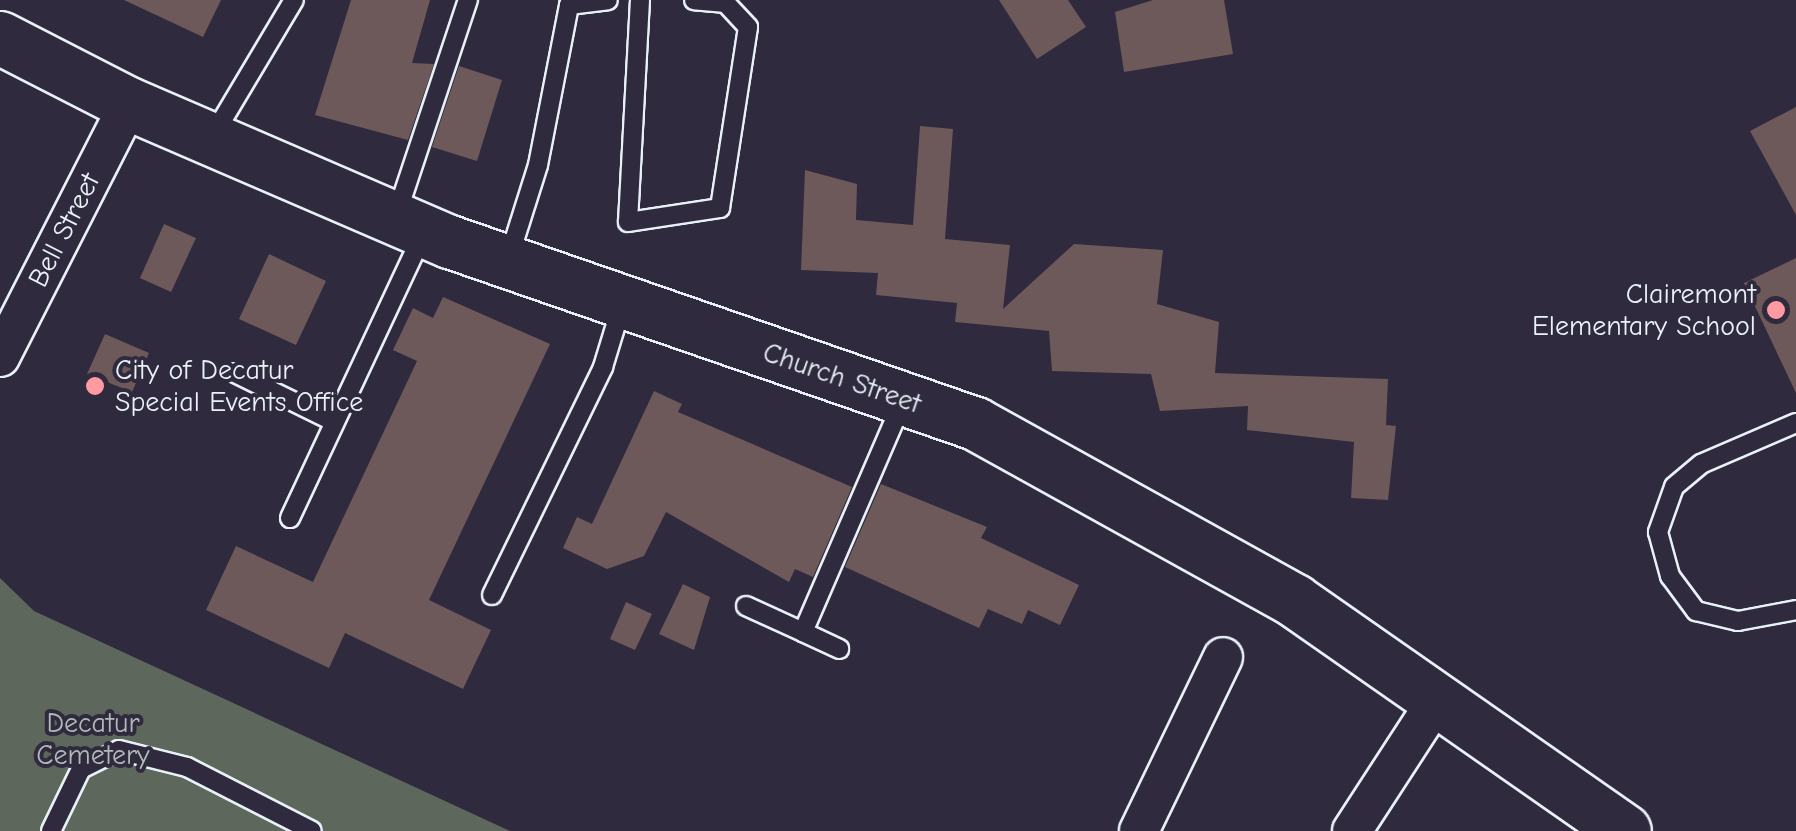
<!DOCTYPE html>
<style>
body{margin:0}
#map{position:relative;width:1796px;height:831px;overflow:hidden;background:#2f2a3d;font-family:"Comic Neue",sans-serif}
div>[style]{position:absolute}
.green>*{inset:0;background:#5e675b}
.building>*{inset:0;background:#6d595a}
.roads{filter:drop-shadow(2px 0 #e8f1f8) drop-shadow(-2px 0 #e8f1f8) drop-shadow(0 2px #e8f1f8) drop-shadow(0 -2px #e8f1f8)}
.service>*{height:18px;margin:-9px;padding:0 9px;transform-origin:9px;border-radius:9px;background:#2f2a3d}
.minor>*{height:38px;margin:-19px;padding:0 19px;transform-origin:19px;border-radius:19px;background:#2f2a3d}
.secondary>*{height:52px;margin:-26px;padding:0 26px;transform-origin:26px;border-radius:26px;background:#2f2a3d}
.dots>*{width:28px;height:28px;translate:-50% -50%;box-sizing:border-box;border:5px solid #2f2a3d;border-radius:50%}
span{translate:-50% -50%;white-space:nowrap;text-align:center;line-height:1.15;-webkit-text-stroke:8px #2f2a3d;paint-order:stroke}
.street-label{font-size:28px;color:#e8f1f8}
.poi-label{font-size:28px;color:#e8f1f8}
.right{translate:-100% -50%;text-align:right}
.left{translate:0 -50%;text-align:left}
.park-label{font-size:28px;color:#b1bab9}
</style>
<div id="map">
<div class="green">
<div style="clip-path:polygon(0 578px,34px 611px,510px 831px,0 831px)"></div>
</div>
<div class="building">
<div style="clip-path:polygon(124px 0,221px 0,203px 37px)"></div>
<div style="clip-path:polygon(351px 0,430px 0,412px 63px,434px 64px,408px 140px,315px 115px)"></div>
<div style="clip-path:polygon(999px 0,1068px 0,1086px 27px,1037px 59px)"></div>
<div style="clip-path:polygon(1153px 0,1224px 0,1233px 54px,1124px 72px,1115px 12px)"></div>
<div style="clip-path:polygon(459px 66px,502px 80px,477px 161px,432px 147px)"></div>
<div style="clip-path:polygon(1796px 107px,1796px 215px,1750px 131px)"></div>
<div style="clip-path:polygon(920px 126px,953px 129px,945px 239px,1010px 245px,1003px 309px,1074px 244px,1163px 250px,1157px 304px,1219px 322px,1215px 373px,1388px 379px,1386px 425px,1396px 426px,1388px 500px,1351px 498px,1354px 442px,1247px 430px,1248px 406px,1160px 411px,1151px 374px,1052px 371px,1049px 331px,955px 322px,957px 303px,876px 295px,878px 273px,801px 270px,805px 170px,857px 184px,856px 220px,913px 225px)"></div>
<div style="clip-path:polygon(164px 224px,196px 238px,171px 292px,140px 278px)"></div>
<div style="clip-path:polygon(269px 254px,326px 281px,296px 345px,239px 319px)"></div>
<div style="clip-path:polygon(1796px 258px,1796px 393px,1744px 283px)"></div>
<div style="clip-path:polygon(443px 297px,550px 344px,429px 600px,491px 630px,463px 689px,345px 633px,329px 668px,206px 610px,236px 546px,313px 582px,417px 361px,393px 350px,413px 308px,433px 318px)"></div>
<div style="clip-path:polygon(105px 334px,149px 353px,132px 392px,87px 374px)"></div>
<div style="clip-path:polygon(654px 391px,682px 404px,678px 412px,852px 487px,813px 577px,795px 569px,789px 582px,666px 512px,644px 556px,607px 569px,563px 548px,577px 517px,592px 524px)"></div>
<div style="clip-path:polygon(881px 484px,987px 527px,981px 538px,1079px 585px,1060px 625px,1028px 610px,1022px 624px,988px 609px,979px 628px,845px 567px)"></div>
<div style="clip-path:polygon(683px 584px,710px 597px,694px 650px,659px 634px)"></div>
<div style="clip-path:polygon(626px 602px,652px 614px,635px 650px,610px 639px)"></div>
</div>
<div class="roads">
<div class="service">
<div style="left:640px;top:0;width:222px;rotate:93.1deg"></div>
<div style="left:628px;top:222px;width:93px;rotate:-8.7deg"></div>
<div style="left:720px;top:208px;width:183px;rotate:-81.2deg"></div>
<div style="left:748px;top:27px;width:33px;rotate:-133deg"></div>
<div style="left:726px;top:3px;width:32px;rotate:-175deg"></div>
<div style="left:214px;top:134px;width:156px;rotate:-59.2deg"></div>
<div style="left:397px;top:213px;width:225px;rotate:-71.6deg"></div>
<div style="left:509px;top:257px;width:96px;rotate:-72.5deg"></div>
<div style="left:538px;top:165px;width:163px;rotate:-79deg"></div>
<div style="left:569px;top:5px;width:39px;rotate:-7deg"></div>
<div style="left:235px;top:373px;width:111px;rotate:26.1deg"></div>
<div style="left:1796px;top:423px;width:103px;rotate:156.7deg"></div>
<div style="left:1701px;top:464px;width:35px;rotate:140deg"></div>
<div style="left:1674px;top:487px;width:48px;rotate:109.6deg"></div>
<div style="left:1658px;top:532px;width:46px;rotate:74.7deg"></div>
<div style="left:1670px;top:576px;width:44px;rotate:53.4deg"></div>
<div style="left:1696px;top:611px;width:43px;rotate:13.4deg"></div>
<div style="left:1738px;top:621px;width:59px;rotate:-10.7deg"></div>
<div style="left:290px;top:518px;width:311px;rotate:-64.9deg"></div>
<div style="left:492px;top:595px;width:254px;rotate:-64deg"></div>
<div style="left:603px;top:367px;width:65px;rotate:-73deg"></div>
<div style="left:746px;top:606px;width:63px;rotate:24.5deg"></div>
<div style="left:803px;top:632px;width:249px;rotate:-66.6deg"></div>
<div style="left:803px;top:632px;width:40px;rotate:25deg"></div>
<div style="left:51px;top:831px;width:69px;rotate:-64.2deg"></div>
<div style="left:81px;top:769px;width:42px;rotate:-26.6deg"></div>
<div style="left:119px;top:750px;width:70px;rotate:14deg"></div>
<div style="left:187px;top:767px;width:140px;rotate:27.1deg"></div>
</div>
<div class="minor">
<div style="left:0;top:357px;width:284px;rotate:-63deg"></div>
<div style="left:1139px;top:831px;width:193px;rotate:-64.2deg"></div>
<div style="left:1352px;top:831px;width:160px;rotate:-57deg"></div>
</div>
<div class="secondary">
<div style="left:0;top:38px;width:145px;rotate:27.1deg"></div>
<div style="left:129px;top:104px;width:349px;rotate:23.3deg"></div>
<div style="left:450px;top:242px;width:557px;rotate:19.09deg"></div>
<div style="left:976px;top:424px;width:365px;rotate:29deg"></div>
<div style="left:1295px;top:601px;width:402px;rotate:34.9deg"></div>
</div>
</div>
<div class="dots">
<div style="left:1776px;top:310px;background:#ff9aa2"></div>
<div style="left:95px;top:386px;background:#ff9aa2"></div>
</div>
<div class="street-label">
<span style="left:64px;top:230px;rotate:-63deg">Bell Street</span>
<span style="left:842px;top:378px;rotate:19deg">Church Street</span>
</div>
<div class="poi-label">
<span class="right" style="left:1756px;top:310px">Clairemont<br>Elementary School</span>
<span class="left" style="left:115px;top:386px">City of Decatur<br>Special Events Office</span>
</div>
<div class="park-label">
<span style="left:93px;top:739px">Decatur<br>Cemetery</span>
</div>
</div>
